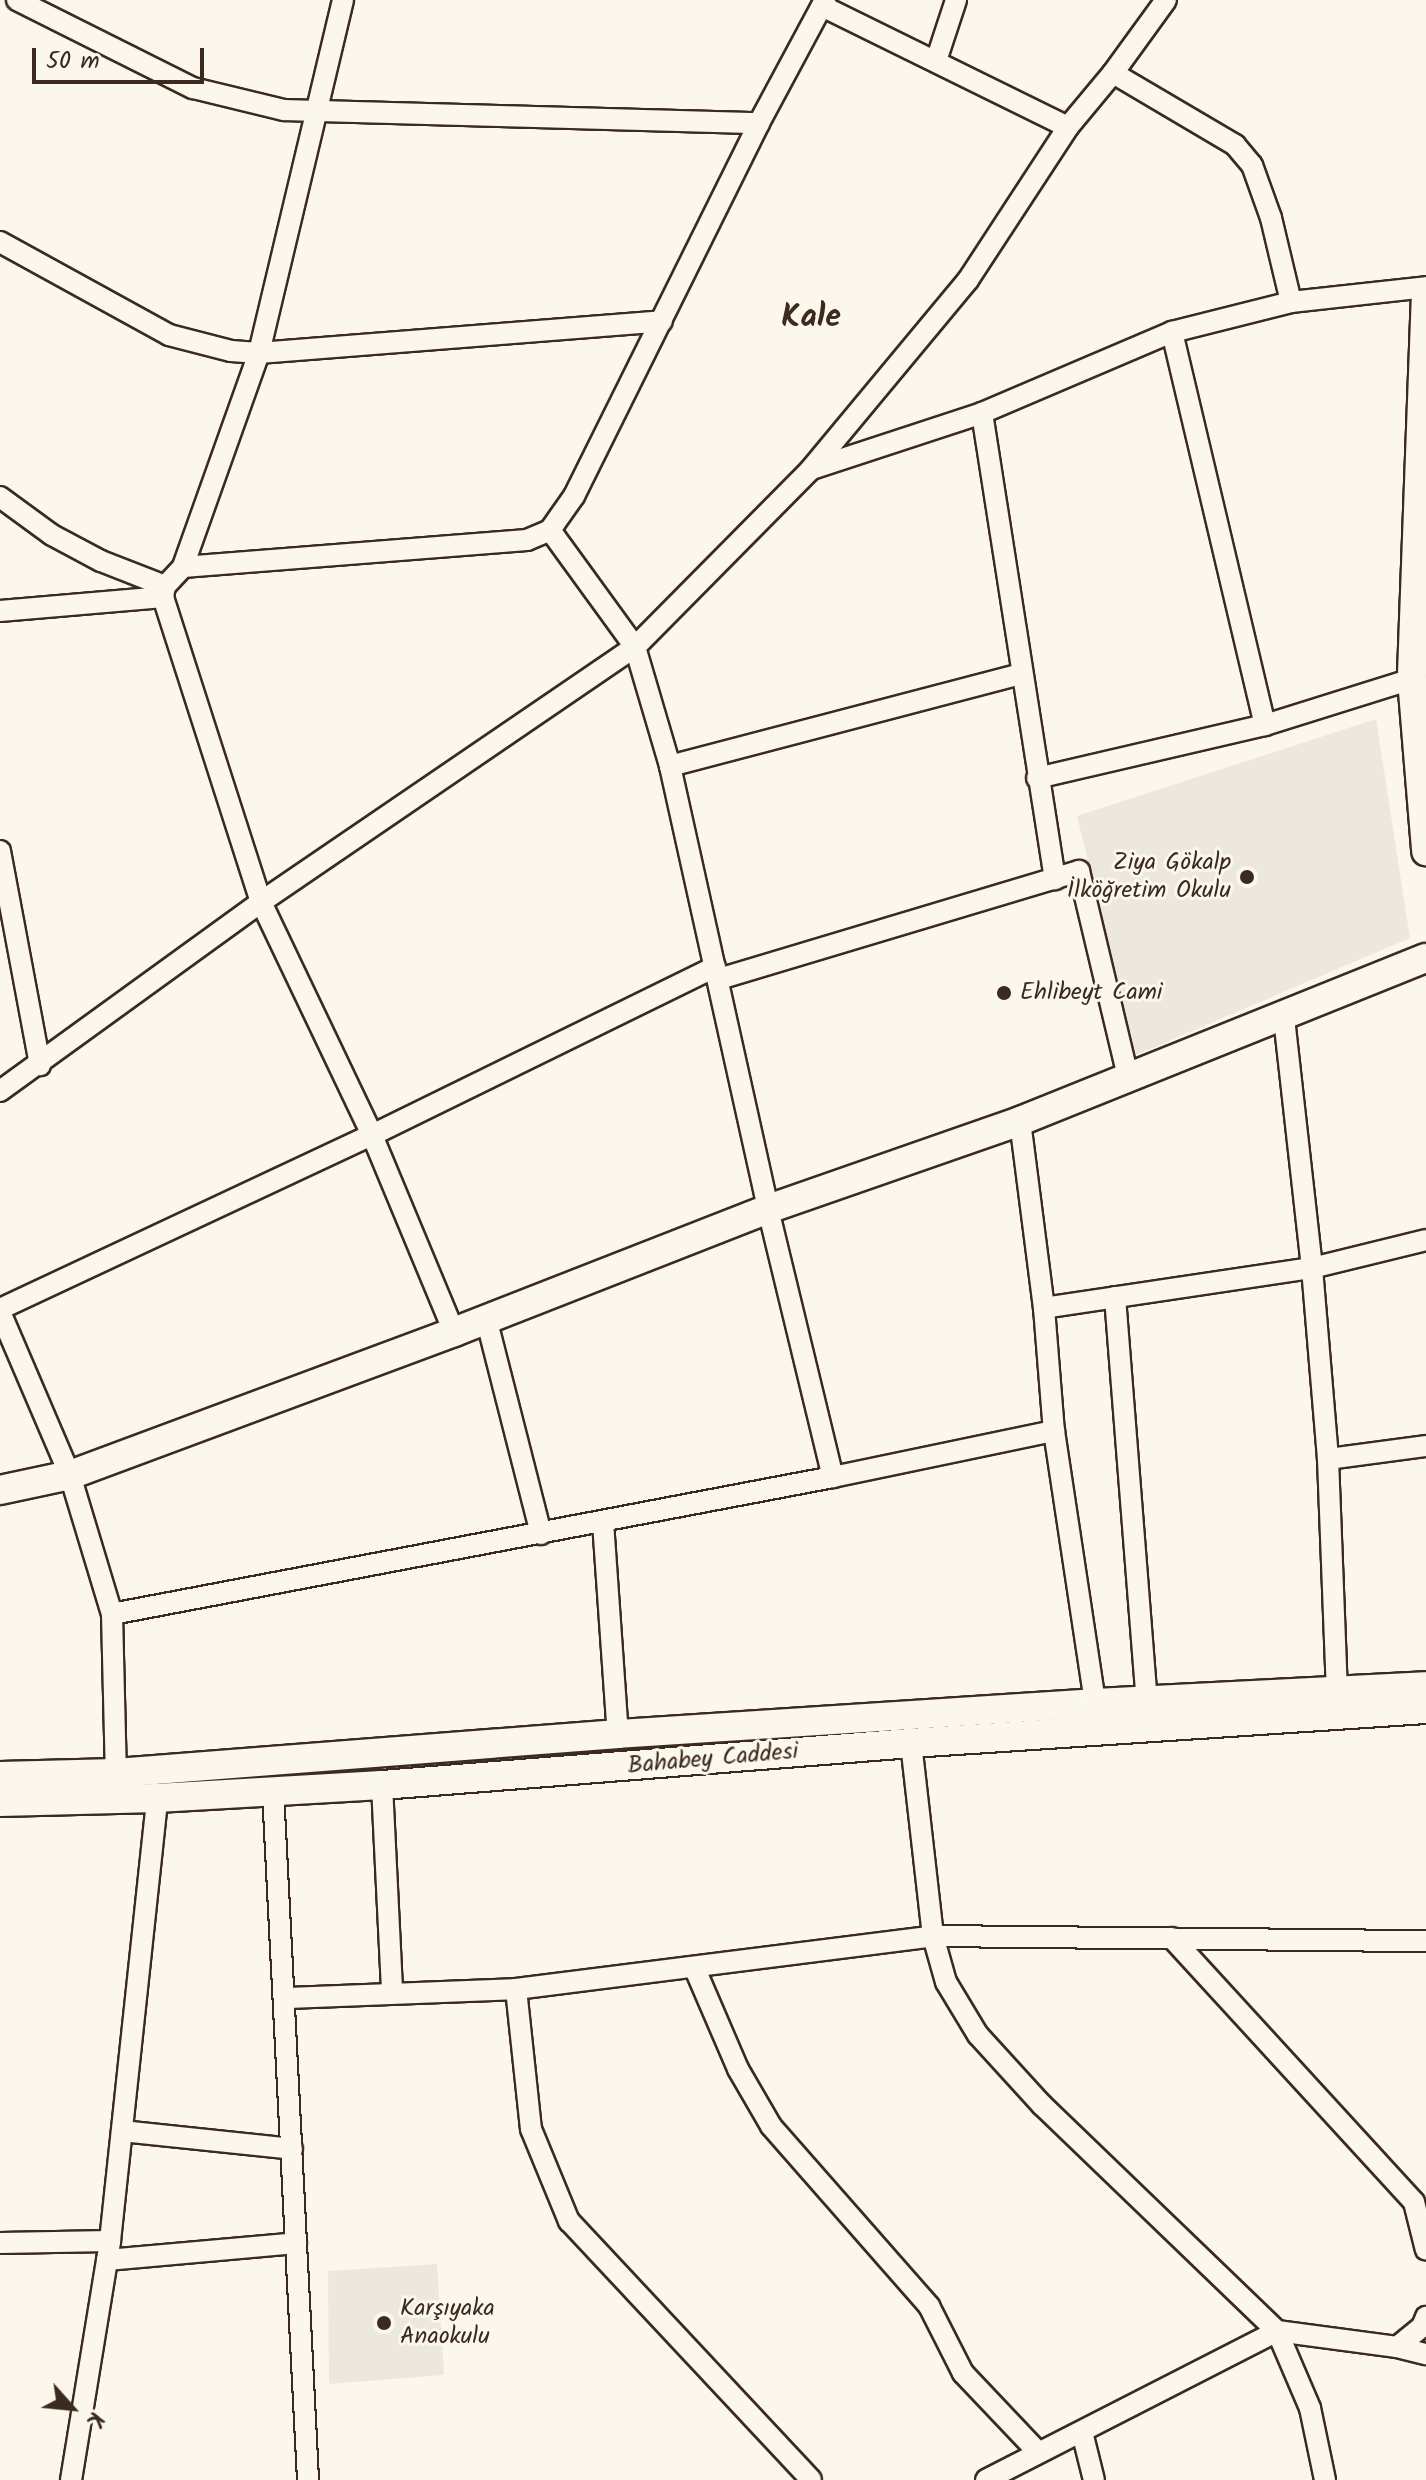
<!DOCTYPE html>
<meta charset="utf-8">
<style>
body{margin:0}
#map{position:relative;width:1426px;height:2480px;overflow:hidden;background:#fbf7ec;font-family:Kalam,sans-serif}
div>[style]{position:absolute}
.built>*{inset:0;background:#ede8dd}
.roads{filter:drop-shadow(2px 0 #3b2a1e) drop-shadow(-2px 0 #3b2a1e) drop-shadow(0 2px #3b2a1e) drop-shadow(0 -2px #3b2a1e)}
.street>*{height:20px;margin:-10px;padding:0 10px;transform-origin:10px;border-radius:10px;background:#fbf7ec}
.secondary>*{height:28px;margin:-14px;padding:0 14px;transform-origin:14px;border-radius:14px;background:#fbf7ec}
.dots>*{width:22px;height:22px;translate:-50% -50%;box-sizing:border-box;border:4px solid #fbf7ec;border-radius:50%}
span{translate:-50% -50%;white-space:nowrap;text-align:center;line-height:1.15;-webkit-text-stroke:6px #fbf7ec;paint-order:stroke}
.poi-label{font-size:24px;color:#3b2a1e}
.right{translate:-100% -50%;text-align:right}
.left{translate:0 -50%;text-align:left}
.street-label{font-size:24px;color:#3b2a1e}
.district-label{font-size:32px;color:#3b2a1e;font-weight:700}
.north{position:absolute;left:32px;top:2368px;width:80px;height:80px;-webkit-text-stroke:6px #fbf7ec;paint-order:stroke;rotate:117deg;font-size:22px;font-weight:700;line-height:32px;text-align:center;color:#3b2a1e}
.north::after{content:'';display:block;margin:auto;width:28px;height:36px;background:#3b2a1e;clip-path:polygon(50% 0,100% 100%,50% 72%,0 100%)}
.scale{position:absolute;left:32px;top:48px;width:172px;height:36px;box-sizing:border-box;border:4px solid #3b2a1e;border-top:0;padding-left:10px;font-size:24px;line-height:28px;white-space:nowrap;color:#3b2a1e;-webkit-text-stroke:6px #fbf7ec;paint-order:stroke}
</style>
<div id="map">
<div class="built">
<div style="clip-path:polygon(1376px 719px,1410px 938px,1136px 1055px,1077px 816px)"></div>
<div style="clip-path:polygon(437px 2264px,444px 2375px,329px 2384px,328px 2271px)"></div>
</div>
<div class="roads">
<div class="street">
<div style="left:17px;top:0;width:197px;rotate:26.6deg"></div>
<div style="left:193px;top:88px;width:94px;rotate:13.6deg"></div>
<div style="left:284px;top:110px;width:475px;rotate:1.6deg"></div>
<div style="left:343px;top:0;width:363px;rotate:103.4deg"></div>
<div style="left:259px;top:353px;width:227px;rotate:109.6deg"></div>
<div style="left:183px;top:567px;width:26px;rotate:133deg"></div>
<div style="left:165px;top:586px;width:11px;rotate:100deg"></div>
<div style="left:163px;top:597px;width:320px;rotate:72.2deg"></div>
<div style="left:261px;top:902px;width:258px;rotate:64.5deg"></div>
<div style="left:372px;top:1135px;width:213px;rotate:67.4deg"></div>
<div style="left:822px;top:6px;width:274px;rotate:26.2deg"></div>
<div style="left:936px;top:61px;width:64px;rotate:-71.8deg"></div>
<div style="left:1113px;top:73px;width:142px;rotate:30.5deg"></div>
<div style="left:1235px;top:145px;width:26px;rotate:50deg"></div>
<div style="left:1252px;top:165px;width:56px;rotate:70.3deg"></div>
<div style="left:1271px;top:218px;width:86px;rotate:76.6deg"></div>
<div style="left:0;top:242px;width:193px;rotate:28.8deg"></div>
<div style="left:169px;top:335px;width:64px;rotate:14.5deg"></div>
<div style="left:231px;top:351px;width:28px;rotate:4deg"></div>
<div style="left:259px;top:353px;width:404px;rotate:-4.5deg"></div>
<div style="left:1172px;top:332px;width:404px;rotate:76.7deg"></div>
<div style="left:982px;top:413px;width:472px;rotate:81.1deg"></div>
<div style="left:812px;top:469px;width:179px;rotate:-18.2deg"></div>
<div style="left:982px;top:413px;width:207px;rotate:-23.1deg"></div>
<div style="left:1172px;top:332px;width:123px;rotate:-14.1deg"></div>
<div style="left:1291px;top:302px;width:136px;rotate:-6.3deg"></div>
<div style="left:0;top:497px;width:64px;rotate:36.2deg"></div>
<div style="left:52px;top:535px;width:55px;rotate:28deg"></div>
<div style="left:101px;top:561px;width:69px;rotate:21.3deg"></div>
<div style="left:550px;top:530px;width:145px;rotate:54deg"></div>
<div style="left:635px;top:647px;width:124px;rotate:73.6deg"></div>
<div style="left:670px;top:766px;width:454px;rotate:77.5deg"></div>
<div style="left:768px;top:1209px;width:276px;rotate:76.4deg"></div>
<div style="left:183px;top:567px;width:345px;rotate:-4.5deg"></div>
<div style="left:527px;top:540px;width:25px;rotate:-23deg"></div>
<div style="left:550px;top:530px;width:42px;rotate:-54.8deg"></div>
<div style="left:574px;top:496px;width:416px;rotate:-63.6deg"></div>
<div style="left:759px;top:123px;width:140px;rotate:-61.8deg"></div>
<div style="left:0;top:611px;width:164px;rotate:-4.9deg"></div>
<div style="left:670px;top:766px;width:363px;rotate:-14.7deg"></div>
<div style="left:1037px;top:778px;width:234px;rotate:-13.1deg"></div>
<div style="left:1265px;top:725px;width:154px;rotate:-17.4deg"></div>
<div style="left:0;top:851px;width:218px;rotate:79.4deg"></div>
<div style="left:719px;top:979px;width:376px;rotate:-16.7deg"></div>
<div style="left:1079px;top:871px;width:212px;rotate:76.6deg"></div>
<div style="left:1284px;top:1018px;width:252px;rotate:83.6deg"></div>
<div style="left:1312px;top:1268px;width:192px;rotate:85.2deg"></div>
<div style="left:1328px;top:1459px;width:232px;rotate:87.8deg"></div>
<div style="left:0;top:1091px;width:322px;rotate:-35.9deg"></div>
<div style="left:261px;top:902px;width:453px;rotate:-34.3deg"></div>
<div style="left:635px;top:647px;width:250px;rotate:-45.3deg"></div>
<div style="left:811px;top:469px;width:246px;rotate:-50.3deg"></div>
<div style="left:968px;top:280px;width:183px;rotate:-56.8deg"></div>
<div style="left:1068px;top:127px;width:70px;rotate:-50.2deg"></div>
<div style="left:1113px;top:73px;width:90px;rotate:-54deg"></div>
<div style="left:1020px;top:1121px;width:189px;rotate:82.7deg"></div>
<div style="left:1044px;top:1308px;width:123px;rotate:85.4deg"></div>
<div style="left:1054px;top:1431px;width:275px;rotate:81.4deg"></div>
<div style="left:1115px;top:1297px;width:407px;rotate:85.5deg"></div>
<div style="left:1044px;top:1308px;width:271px;rotate:-8.5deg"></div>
<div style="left:1312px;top:1268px;width:117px;rotate:-13.8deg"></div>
<div style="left:0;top:1309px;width:411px;rotate:-25.1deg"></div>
<div style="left:372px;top:1135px;width:382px;rotate:-26.1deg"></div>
<div style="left:0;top:1312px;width:177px;rotate:66.8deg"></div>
<div style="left:70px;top:1475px;width:145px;rotate:73.2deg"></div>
<div style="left:112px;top:1614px;width:159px;rotate:88.6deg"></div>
<div style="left:486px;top:1318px;width:223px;rotate:75.7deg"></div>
<div style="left:1328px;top:1459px;width:99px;rotate:-7.6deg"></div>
<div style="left:603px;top:1522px;width:213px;rotate:86deg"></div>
<div style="left:112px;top:1614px;width:734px;rotate:-10.76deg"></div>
<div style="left:833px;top:1477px;width:226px;rotate:-11.8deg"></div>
<div style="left:911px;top:1743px;width:194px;rotate:83.5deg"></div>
<div style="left:933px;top:1936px;width:48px;rotate:74.2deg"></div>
<div style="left:946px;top:1982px;width:62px;rotate:58.9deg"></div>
<div style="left:978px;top:2035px;width:95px;rotate:47.6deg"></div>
<div style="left:1042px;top:2105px;width:326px;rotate:43.9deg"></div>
<div style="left:1277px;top:2331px;width:84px;rotate:66.8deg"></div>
<div style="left:1310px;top:2408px;width:74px;rotate:78.2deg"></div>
<div style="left:382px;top:1785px;width:208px;rotate:87.2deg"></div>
<div style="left:273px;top:1791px;width:690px;rotate:87.09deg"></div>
<div style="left:1172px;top:1938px;width:358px;rotate:47.5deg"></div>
<div style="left:1414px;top:2202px;width:49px;rotate:76deg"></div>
<div style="left:695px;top:1969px;width:109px;rotate:66.7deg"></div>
<div style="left:738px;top:2069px;width:66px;rotate:59.9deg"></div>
<div style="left:771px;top:2126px;width:240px;rotate:48.7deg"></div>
<div style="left:929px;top:2306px;width:75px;rotate:63.1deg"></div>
<div style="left:963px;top:2373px;width:110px;rotate:46.5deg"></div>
<div style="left:516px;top:1989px;width:141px;rotate:83.9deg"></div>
<div style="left:531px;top:2129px;width:100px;rotate:67.6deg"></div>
<div style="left:569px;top:2221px;width:354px;rotate:46.9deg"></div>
<div style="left:285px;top:1998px;width:231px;rotate:-2.2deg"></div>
<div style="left:516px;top:1989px;width:420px;rotate:-7.2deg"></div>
<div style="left:933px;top:1936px;width:493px;rotate:0.6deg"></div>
<div style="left:122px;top:2131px;width:171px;rotate:6deg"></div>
<div style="left:0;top:2243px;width:110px;rotate:-1deg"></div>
<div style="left:107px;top:2260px;width:190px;rotate:-5.1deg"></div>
<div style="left:1397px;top:2347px;width:32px;rotate:-39deg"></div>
<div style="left:1422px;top:2327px;width:11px;rotate:-68deg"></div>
<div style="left:1082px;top:2432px;width:49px;rotate:76deg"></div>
<div style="left:71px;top:2480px;width:242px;rotate:-80.7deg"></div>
<div style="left:110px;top:2241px;width:445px;rotate:-83.9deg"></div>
<div style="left:986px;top:2480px;width:327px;rotate:-27.1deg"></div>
<div style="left:1277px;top:2331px;width:121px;rotate:7.6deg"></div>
<div style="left:1397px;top:2347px;width:30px;rotate:14deg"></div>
</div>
<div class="secondary">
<div style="left:1426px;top:292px;width:387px;rotate:92.1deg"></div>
<div style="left:1412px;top:679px;width:173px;rotate:85.3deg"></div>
<div style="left:0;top:1490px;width:72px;rotate:-12.1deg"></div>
<div style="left:70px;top:1475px;width:410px;rotate:-20.4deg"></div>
<div style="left:454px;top:1332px;width:337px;rotate:-21.4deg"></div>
<div style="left:768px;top:1209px;width:267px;rotate:-19.2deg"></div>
<div style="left:1020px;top:1121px;width:437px;rotate:-21.9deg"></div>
<div style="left:0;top:1776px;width:116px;rotate:-1.5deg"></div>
<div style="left:116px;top:1773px;width:504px;rotate:-4.44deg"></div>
<div style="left:618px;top:1734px;width:478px;rotate:-3.7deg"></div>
<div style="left:1095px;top:1703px;width:331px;rotate:-2.9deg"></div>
<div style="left:0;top:1802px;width:157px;rotate:-1.5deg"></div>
<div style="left:157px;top:1798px;width:225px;rotate:-3.3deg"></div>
<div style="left:382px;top:1785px;width:531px;rotate:-4.54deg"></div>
<div style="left:911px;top:1743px;width:516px;rotate:-3.78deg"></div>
</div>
</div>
<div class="dots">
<div style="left:1247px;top:877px;background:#3b2a1e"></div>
<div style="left:1004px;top:993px;background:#3b2a1e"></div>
<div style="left:384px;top:2323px;background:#3b2a1e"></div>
</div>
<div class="poi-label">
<span class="right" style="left:1231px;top:877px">Ziya Gökalp<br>İlköğretim Okulu</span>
<span class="left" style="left:1020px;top:993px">Ehlibeyt Cami</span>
<span class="left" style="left:400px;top:2323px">Karşıyaka<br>Anaokulu</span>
</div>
<div class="street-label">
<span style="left:713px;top:1759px;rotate:-5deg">Bahabey Caddesi</span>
</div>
<div class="district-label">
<span style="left:811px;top:318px">Kale</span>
</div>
<div class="north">K</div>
<div class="scale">50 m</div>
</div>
